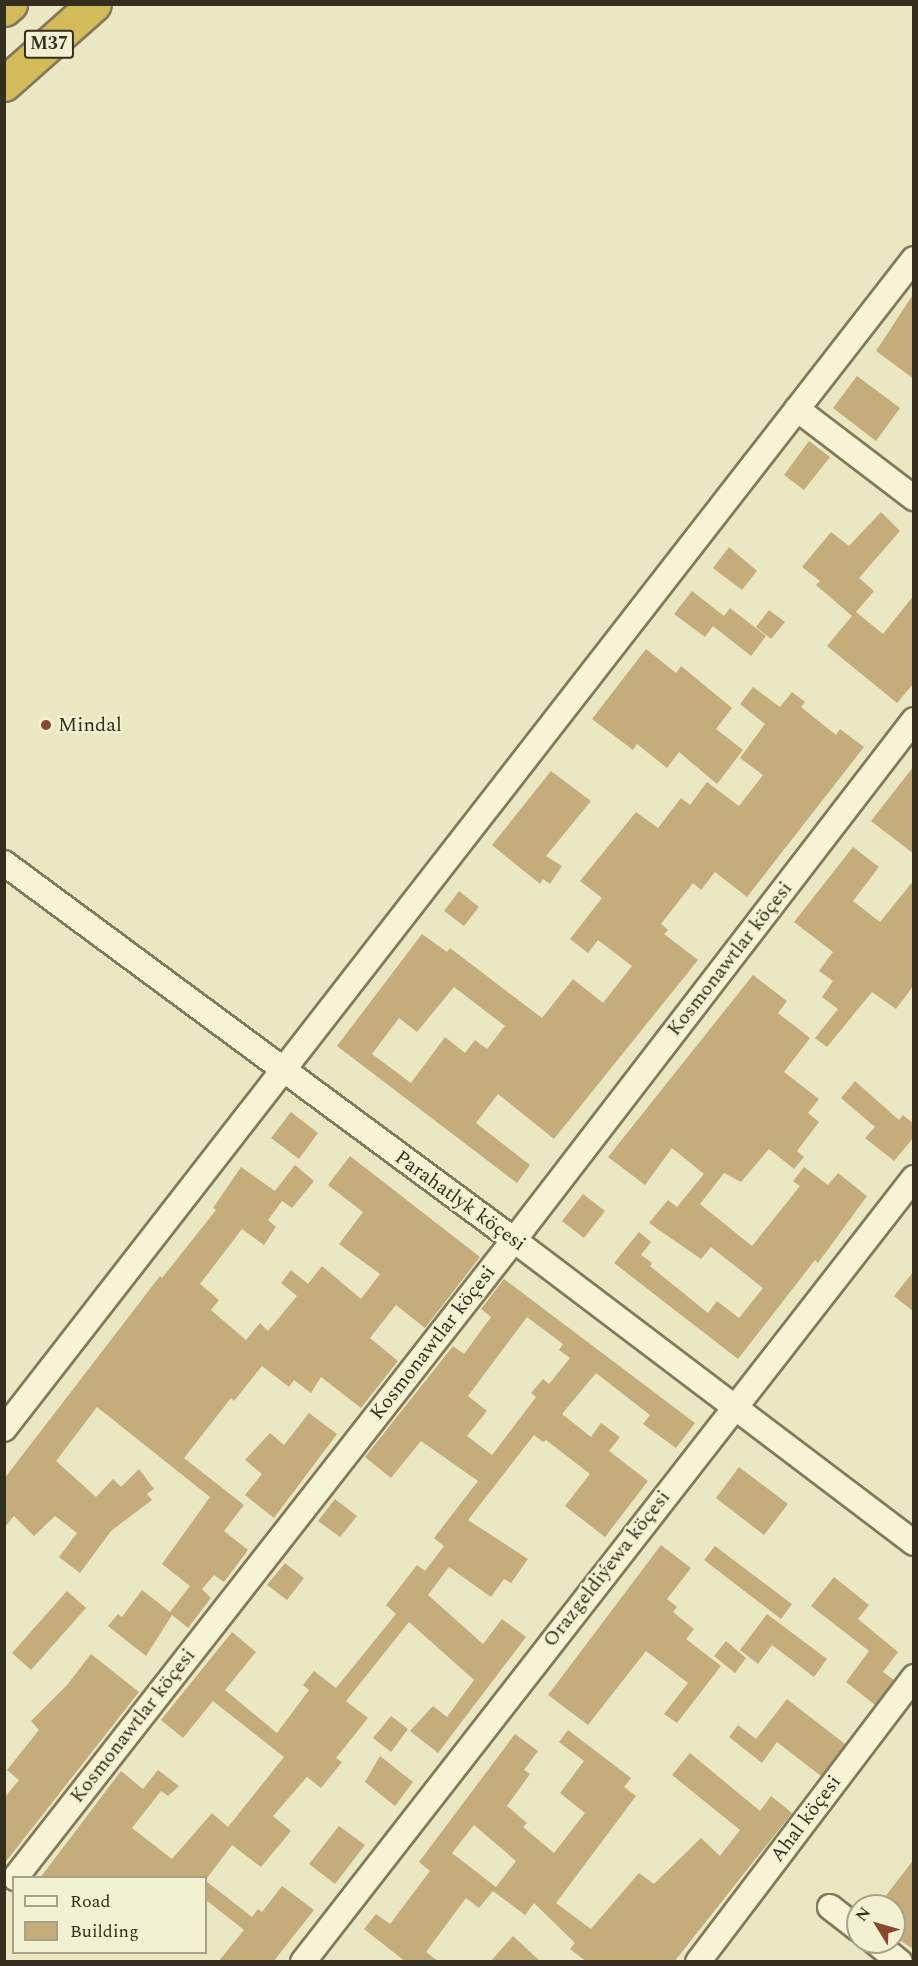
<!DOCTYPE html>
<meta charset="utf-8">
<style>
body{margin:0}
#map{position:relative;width:918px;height:1966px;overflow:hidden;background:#eae8c2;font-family:Spectral,serif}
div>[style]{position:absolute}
.building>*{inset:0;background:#c5ac7b}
.roads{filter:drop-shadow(2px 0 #827a5b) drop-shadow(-2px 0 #827a5b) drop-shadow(0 2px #827a5b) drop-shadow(0 -2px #827a5b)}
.minor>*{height:24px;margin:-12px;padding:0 12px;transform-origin:12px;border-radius:12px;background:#f6f4d5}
.highway>*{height:33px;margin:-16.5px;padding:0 16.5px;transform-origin:16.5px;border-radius:16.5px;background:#d3bb59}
.dots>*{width:16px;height:16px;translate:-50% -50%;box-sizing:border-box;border:3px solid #f2f1d1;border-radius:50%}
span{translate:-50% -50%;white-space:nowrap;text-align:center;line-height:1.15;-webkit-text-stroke:4.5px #f2f1d1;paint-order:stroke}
.shield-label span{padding:2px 4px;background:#f2f1d1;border:2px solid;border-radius:4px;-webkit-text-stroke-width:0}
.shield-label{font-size:18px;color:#332e1e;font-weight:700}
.poi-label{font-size:20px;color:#332e1e}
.left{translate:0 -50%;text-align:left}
.street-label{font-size:20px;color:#332e1e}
.frame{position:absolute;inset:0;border:6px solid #332e1e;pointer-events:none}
.legend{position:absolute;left:12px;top:1876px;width:195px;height:78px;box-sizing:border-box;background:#f2f1d1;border:2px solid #a6a389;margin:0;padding:8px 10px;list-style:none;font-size:18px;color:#332e1e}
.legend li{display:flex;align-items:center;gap:12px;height:30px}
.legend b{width:30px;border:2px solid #a6a389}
.north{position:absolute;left:846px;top:1894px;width:60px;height:60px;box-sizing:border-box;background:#f2f1d1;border:2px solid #a6a389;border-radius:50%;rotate:307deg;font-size:16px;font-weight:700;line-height:24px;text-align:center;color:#332e1e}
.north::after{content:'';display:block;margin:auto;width:21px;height:27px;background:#8c4630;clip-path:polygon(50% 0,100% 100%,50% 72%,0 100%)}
</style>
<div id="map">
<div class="building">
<div style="clip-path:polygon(914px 293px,914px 379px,876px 351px)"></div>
<div style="clip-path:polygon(857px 376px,900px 408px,876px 441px,833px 408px)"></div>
<div style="clip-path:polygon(809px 441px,830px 457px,804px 490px,784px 475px)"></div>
<div style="clip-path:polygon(881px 512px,900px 531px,859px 578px,874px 591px,856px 612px,883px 634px,914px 595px,914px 683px,897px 703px,827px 646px,852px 616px,816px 585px,820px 581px,802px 567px,831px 532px,849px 546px)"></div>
<div style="clip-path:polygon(729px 547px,757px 571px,742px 590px,713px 568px)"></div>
<div style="clip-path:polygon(692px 591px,724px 616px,730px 608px,766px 636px,751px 656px,713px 626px,705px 637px,674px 614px)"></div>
<div style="clip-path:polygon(769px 610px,785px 622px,771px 639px,756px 627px)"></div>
<div style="clip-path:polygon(646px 649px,676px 673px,681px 666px,732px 708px,716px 729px,743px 750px,717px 784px,679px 752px,667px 768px,637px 744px,633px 750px,592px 719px)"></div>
<div style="clip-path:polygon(evenodd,753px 687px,780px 707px,792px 692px,805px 702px,801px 707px,836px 735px,840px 729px,864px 747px,747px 897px,715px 872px,701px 890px,693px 883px,661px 924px,668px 930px,664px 934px,698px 960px,554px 1139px,498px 1094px,476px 1123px,530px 1165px,517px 1183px,337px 1046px,422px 934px,447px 952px,450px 948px,542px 1018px,573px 979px,603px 1003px,632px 966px,598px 940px,588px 953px,570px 939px,602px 898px,580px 881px,636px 812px,658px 828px,681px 798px,690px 805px,707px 782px,739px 806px,763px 775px,740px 758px,765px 724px,740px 704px,753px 687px,454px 987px,505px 1026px,487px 1049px,475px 1040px,465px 1053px,445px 1037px,411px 1083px,372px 1054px,399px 1018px,417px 1032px,454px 987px)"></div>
<div style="clip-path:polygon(914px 766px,914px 854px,871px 821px)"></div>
<div style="clip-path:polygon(551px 771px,591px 801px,546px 856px,562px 866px,550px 884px,543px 879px,540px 884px,492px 845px)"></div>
<div style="clip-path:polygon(853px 847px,879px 867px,853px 901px,880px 922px,914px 880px,914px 985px,896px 1009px,872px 992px,827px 1047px,815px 1038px,838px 1009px,822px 997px,833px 981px,819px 971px,833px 952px,794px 922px)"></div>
<div style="clip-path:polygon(459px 891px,479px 907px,464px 926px,444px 911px)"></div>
<div style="clip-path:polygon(753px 975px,787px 1001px,778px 1013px,810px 1038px,784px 1072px,819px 1099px,808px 1113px,819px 1122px,797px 1151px,804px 1157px,794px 1169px,769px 1149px,741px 1182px,724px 1173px,700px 1204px,752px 1246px,800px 1186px,793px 1181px,804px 1167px,828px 1185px,838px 1173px,867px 1196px,818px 1263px,815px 1260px,738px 1359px,614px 1263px,639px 1232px,651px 1242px,641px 1255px,652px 1263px,650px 1266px,708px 1313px,717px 1301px,739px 1318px,763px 1288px,711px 1247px,701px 1259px,649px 1223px,668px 1200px,677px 1207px,704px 1174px,672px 1148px,645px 1185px,608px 1157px)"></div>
<div style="clip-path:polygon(855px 1081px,899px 1120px,903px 1115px,914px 1124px,914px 1137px,894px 1161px,865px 1138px,875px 1127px,841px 1098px)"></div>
<div style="clip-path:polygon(291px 1112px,318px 1133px,299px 1159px,271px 1138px)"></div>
<div style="clip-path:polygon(350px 1156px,480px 1257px,425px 1328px,396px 1305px,370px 1338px,398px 1361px,361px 1408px,321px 1377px,311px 1393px,294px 1380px,289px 1387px,262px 1366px,234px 1401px,231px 1398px,184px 1458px,244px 1505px,224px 1531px,248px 1550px,224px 1582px,214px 1575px,202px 1589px,211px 1598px,188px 1628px,172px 1615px,146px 1656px,108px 1626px,118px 1614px,122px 1617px,142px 1590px,170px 1612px,190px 1586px,162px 1564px,210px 1497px,97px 1407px,56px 1461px,96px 1497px,113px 1479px,121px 1487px,139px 1469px,154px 1489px,147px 1494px,152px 1500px,111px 1531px,80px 1573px,59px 1557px,77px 1533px,55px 1516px,34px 1536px,14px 1516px,4px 1528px,4px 1479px,160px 1276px,162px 1278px,216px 1210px,213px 1208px,241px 1167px,275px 1191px,295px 1165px,314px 1181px,292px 1208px,282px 1201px,268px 1220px,276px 1227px,264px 1245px,242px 1229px,200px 1284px,219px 1300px,211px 1310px,246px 1340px,260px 1323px,268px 1331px,297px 1296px,281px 1283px,291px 1270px,308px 1284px,322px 1266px,361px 1299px,380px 1274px,339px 1244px,363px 1212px,328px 1185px)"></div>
<div style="clip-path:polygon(583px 1194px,605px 1211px,584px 1238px,562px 1221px)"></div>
<div style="clip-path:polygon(914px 1271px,914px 1312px,894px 1296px)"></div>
<div style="clip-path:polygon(evenodd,504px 1279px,695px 1423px,676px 1448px,643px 1424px,650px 1415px,596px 1373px,562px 1414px,591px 1437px,601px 1423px,620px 1437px,609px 1451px,648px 1481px,605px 1537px,565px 1506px,590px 1474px,546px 1440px,543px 1442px,534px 1435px,468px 1520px,528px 1559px,511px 1583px,504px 1579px,491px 1597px,449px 1567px,428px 1595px,483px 1644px,502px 1619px,526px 1637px,438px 1753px,410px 1731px,433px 1706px,447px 1717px,474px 1680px,409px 1622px,346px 1701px,368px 1718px,336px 1758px,342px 1762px,321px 1788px,307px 1777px,273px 1816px,291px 1831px,261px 1867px,232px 1845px,207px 1878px,40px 1878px,121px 1771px,143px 1789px,158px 1770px,179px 1786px,168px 1796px,161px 1791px,132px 1828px,172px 1859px,212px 1813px,228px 1827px,284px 1757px,213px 1701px,183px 1738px,161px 1720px,232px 1632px,256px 1652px,225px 1690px,277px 1733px,309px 1690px,303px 1685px,314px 1671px,336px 1688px,396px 1614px,386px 1605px,417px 1565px,425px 1571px,444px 1546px,434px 1538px,478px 1481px,421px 1441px,391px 1478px,365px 1457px,453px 1346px,464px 1354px,491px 1317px,481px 1309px,504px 1279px,527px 1317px,563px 1344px,559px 1350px,570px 1358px,549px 1384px,543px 1379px,531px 1393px,536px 1397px,492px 1455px,467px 1436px,487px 1411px,468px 1396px,527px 1317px)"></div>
<div style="clip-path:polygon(309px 1413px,337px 1434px,274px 1518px,245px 1495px,262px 1474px,245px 1460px,270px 1433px,284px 1445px)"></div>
<div style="clip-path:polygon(739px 1467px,788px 1504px,764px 1535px,716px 1498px)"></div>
<div style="clip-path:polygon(335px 1499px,357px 1516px,340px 1537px,318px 1521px)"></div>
<div style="clip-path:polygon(661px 1545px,691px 1568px,667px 1599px,677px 1607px,673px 1612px,694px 1629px,686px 1639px,721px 1666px,677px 1723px,664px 1714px,688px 1683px,646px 1651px,588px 1725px,548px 1695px)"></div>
<div style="clip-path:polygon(715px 1546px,792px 1604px,781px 1619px,704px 1560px)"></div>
<div style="clip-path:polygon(285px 1563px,304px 1578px,287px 1600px,267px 1585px)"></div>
<div style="clip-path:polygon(834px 1577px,869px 1605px,858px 1619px,898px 1652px,883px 1672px,894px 1680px,875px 1705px,846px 1682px,869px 1651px,811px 1606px)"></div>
<div style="clip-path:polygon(67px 1591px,86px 1608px,31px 1670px,12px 1653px)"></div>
<div style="clip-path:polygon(767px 1614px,827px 1659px,814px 1677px,772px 1645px,758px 1664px,740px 1650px)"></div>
<div style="clip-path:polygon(726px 1641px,746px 1658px,735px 1673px,714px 1656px)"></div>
<div style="clip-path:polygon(91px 1654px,139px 1692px,4px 1864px,4px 1798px,19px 1780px,7px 1770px,39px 1730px,31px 1721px,67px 1685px)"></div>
<div style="clip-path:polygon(787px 1699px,845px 1744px,821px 1776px,777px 1742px,762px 1763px,729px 1737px,738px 1725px,756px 1739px)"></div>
<div style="clip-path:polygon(391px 1716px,408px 1729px,391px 1752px,373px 1738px)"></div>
<div style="clip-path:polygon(evenodd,568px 1730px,631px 1778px,624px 1787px,636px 1796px,556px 1903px,591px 1929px,639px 1873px,654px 1884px,701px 1838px,720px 1856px,740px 1830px,672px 1775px,690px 1753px,760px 1811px,771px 1796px,792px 1813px,674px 1962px,587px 1962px,570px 1949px,575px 1943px,534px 1903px,525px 1915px,493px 1891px,479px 1908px,466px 1898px,426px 1952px,439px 1962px,406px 1962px,364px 1929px,376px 1914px,390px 1924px,430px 1871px,419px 1862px,515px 1734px,538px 1751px,524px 1770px,530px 1774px,507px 1806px,527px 1823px,523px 1827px,554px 1853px,585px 1813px,560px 1793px,584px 1761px,559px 1742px,568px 1730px,474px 1825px,516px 1861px,496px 1887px,452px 1853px,474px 1825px)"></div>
<div style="clip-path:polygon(380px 1756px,413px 1782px,395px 1806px,365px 1782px)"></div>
<div style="clip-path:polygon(339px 1826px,365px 1845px,335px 1884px,309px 1864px)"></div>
<div style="clip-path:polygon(914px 1859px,914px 1950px,894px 1936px,894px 1906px,878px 1906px)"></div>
<div style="clip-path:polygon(206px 1881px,252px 1917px,258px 1909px,262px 1912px,282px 1886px,314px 1910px,273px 1962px,218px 1962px,244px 1930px,206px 1900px)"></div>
<div style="clip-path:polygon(513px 1936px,541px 1962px,490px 1962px)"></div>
</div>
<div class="roads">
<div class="minor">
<div style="left:797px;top:409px;width:147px;rotate:37.3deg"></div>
<div style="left:4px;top:863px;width:634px;rotate:36.47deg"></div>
<div style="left:514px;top:1240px;width:502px;rotate:37.14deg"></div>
<div style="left:4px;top:1429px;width:1482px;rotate:-52.13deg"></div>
<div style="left:15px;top:1878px;width:810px;rotate:-51.97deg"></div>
<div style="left:514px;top:1240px;width:656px;rotate:-52.43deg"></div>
<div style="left:830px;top:1907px;width:36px;rotate:38deg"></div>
<div style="left:875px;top:1942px;width:32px;rotate:39deg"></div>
<div style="left:303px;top:1962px;width:994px;rotate:-52.07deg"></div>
<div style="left:698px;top:1962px;width:358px;rotate:-52.8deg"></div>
</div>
<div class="highway">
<div style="left:4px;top:9px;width:8px;rotate:-40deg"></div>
<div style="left:4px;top:84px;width:120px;rotate:-41.6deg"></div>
</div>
</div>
<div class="dots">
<div style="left:46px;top:725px;background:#8c4630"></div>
</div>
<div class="shield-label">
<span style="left:49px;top:44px">M37</span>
</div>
<div class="poi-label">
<span class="left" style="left:58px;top:725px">Mindal</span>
</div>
<div class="street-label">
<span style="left:730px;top:959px;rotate:-52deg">Kosmonawtlar köçesi</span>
<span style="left:460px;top:1201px;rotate:36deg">Parahatlyk köçesi</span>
<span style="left:433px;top:1343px;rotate:-52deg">Kosmonawtlar köçesi</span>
<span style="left:607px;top:1569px;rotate:-52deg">Orazgeldiýewa köçesi</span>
<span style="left:133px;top:1726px;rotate:-52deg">Kosmonawtlar köçesi</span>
<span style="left:806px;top:1819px;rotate:-53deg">Ahal köçesi</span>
</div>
<div class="frame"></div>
<ul class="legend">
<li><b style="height:8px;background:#f6f4d5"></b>Road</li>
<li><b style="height:16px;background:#c5ac7b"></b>Building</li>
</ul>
<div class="north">N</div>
</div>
